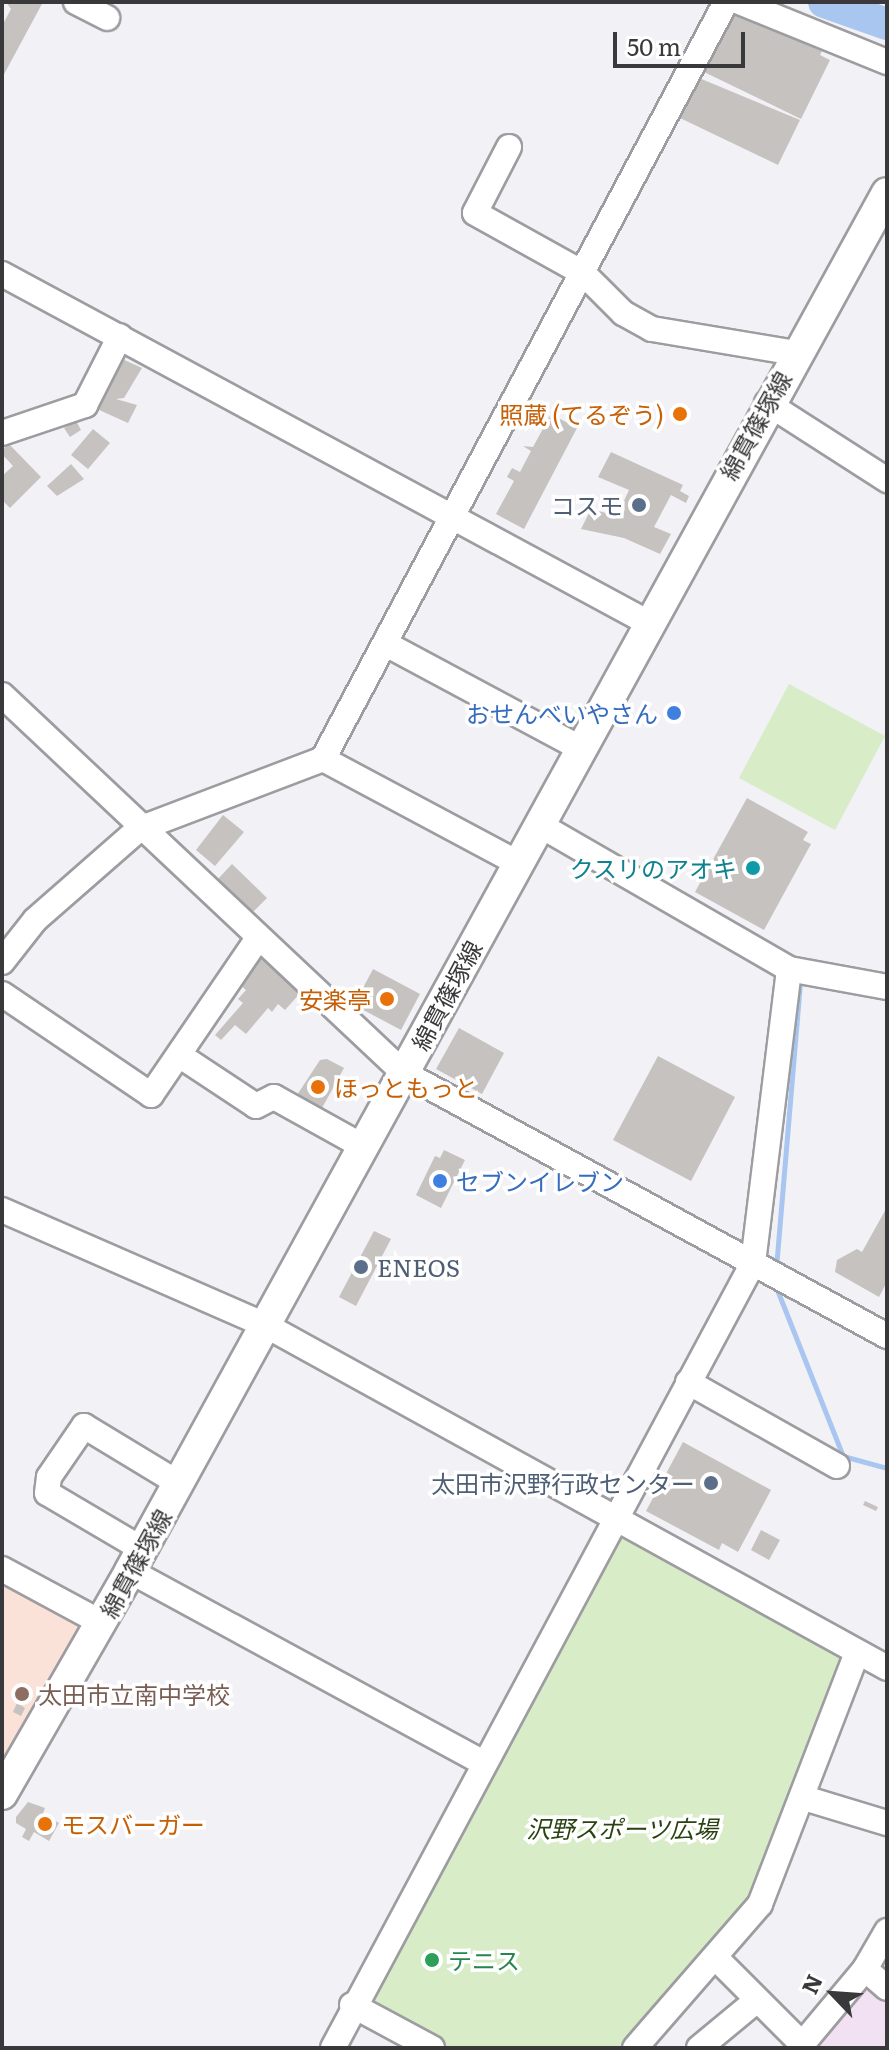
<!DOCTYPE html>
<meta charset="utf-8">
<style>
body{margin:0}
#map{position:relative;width:889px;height:2050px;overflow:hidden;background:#f1f1f6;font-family:Literata,"Noto Sans JP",serif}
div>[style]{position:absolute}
.education>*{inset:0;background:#fae2d8}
.medical>*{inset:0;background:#f2e1f3}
.green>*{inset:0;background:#d8ecc8}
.stream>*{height:5px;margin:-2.5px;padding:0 2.5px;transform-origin:2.5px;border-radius:2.5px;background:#a8c6f0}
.river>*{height:32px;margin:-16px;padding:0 16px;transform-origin:16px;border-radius:16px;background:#a8c6f0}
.building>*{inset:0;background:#c6c2c0}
.roads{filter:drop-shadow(2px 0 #9d9da1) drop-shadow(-2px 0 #9d9da1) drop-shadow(0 2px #9d9da1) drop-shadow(0 -2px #9d9da1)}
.minor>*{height:24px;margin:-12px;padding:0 12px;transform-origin:12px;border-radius:12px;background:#fff}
.major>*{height:30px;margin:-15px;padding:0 15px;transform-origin:15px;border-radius:15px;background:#fff}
.dots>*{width:22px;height:22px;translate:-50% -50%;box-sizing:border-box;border:4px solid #fff;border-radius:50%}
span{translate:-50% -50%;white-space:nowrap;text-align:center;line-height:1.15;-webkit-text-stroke:7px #fff;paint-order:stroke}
.food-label{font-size:24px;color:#c56008}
.right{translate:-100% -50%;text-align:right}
.left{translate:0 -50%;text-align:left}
.street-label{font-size:24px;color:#39393b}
.service-label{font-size:24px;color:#4e5e75}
.shop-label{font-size:24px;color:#366cbe}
.culture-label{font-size:24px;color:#0d838f}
.education-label{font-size:24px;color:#785e54}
.park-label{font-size:24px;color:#2a4211;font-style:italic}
.leisure-label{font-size:24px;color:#27864d}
.frame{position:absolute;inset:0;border:4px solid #39393b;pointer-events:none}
.north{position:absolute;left:793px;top:1954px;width:80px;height:80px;-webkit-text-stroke:6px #fff;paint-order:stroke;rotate:295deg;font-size:22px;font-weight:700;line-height:32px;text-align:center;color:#39393b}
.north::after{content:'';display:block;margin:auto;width:28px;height:36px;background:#39393b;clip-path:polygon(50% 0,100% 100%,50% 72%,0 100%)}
.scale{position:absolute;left:613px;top:32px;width:132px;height:36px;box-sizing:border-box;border:4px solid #39393b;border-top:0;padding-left:10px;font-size:24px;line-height:28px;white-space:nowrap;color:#39393b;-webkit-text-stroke:6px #fff;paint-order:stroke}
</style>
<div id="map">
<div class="education">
<div style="clip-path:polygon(2px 1583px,80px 1626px,2px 1761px)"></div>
</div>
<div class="medical">
<div style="clip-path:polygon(887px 1943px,887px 2048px,808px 2048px)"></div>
</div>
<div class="green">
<div style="clip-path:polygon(789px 684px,885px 736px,835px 830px,739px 778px)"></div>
<div style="clip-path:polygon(613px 1528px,841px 1653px,843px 1663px,746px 1912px,626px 2048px,449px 2048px,361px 2001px)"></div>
</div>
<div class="stream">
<div style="left:776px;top:1268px;width:287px;rotate:-85.2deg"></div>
<div style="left:774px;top:1282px;width:187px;rotate:68.4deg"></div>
<div style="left:843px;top:1456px;width:46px;rotate:15.3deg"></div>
</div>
<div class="river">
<div style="left:824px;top:2px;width:67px;rotate:19.2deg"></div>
</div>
<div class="building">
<div style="clip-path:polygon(6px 2px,43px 2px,2px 78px,2px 26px,11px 9px)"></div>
<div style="clip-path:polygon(733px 13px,822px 51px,820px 55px,830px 60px,801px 119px,704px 72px)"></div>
<div style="clip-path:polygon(699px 78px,800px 120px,778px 165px,680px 118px)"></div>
<div style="clip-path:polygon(118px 357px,142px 368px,124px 398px,116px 399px,137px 405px,128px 423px,97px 409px)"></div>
<div style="clip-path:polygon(551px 414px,577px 428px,524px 529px,496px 514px,514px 481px,507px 477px,512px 468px,520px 472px,531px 451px,523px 446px,533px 447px)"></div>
<div style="clip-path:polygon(76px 421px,81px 430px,70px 437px,64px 428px)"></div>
<div style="clip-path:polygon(93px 429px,110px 443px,88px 469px,71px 455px)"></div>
<div style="clip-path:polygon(7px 442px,41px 477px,10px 508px,2px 500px,2px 476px,13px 466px,2px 454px)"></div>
<div style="clip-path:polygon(611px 452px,683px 485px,680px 491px,689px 496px,686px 503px,671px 495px,654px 527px,671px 534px,660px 554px,624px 538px,581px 529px,591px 509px,617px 516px,629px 490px,598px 477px)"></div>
<div style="clip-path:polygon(71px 464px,84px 479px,57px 496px,47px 486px)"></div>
<div style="clip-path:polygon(747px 798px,808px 832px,803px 840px,811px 844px,764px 930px,695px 892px)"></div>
<div style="clip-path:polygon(223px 815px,244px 832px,215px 866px,196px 850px)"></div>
<div style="clip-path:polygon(232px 864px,267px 898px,252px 913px,217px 880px)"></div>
<div style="clip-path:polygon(258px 951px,303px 990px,285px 1010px,278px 1004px,272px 1012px,268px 1008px,246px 1034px,235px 1025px,221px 1040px,215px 1035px,243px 1003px,238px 999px,246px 990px,234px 980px)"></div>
<div style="clip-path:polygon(373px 969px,420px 994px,401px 1030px,354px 1005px)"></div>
<div style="clip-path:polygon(459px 1028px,504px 1053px,482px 1094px,436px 1069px)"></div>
<div style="clip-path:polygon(658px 1056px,735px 1097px,691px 1181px,613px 1140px)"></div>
<div style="clip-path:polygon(327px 1059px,344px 1068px,322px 1108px,297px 1095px,320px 1060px)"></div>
<div style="clip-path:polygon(444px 1150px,465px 1160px,441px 1208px,416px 1195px,435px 1156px,440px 1158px)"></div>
<div style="clip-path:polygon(887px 1207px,887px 1282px,879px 1297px,835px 1272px,837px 1260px,857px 1249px,862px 1252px)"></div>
<div style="clip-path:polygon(374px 1231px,391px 1239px,356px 1306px,339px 1297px)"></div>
<div style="clip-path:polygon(683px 1442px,771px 1490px,738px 1552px,722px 1543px,719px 1550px,646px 1511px)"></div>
<div style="clip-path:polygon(865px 1501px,878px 1507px,876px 1511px,863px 1505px)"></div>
<div style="clip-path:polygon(761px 1530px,780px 1540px,769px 1560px,751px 1550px)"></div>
<div style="clip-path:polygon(17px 1703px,25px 1708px,21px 1716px,13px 1712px)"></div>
<div style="clip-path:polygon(28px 1802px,45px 1808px,43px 1813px,59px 1823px,49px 1841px,34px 1832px,29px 1841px,22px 1837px,26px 1829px,16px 1823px,16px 1817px)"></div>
</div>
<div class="roads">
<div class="minor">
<div style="left:76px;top:2px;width:35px;rotate:27deg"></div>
<div style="left:739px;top:2px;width:160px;rotate:22.1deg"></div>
<div style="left:509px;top:147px;width:74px;rotate:117.3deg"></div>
<div style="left:475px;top:213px;width:124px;rotate:29.1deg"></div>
<div style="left:583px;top:273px;width:57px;rotate:45deg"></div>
<div style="left:623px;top:313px;width:33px;rotate:29deg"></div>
<div style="left:652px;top:329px;width:145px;rotate:9.5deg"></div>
<div style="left:2px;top:274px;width:733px;rotate:28.35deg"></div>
<div style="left:767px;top:403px;width:143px;rotate:32.7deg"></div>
<div style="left:2px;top:433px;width:88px;rotate:-18.6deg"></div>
<div style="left:85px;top:405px;width:77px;rotate:-63.1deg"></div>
<div style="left:386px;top:644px;width:220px;rotate:28.2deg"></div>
<div style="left:2px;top:695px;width:552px;rotate:43.24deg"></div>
<div style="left:404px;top:1073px;width:550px;rotate:28.57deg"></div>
<div style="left:323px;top:759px;width:221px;rotate:28.1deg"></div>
<div style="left:538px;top:824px;width:290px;rotate:30deg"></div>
<div style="left:789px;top:969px;width:100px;rotate:10.4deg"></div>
<div style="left:2px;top:962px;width:53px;rotate:-51.8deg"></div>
<div style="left:35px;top:920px;width:138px;rotate:-41.2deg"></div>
<div style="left:139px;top:829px;width:197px;rotate:-20.8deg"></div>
<div style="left:323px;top:759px;width:858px;rotate:-61.97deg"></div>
<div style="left:2px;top:994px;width:180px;rotate:34.1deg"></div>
<div style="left:151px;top:1095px;width:190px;rotate:-55.7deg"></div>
<div style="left:179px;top:1055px;width:92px;rotate:33.5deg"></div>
<div style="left:256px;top:1106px;width:20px;rotate:-27deg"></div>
<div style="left:274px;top:1097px;width:103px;rotate:29.1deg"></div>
<div style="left:2px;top:1210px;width:287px;rotate:23.6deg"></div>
<div style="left:265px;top:1325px;width:710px;rotate:28.87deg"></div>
<div style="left:688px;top:1382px;width:171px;rotate:29.4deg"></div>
<div style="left:142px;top:1549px;width:110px;rotate:-149.5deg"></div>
<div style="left:47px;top:1493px;width:16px;rotate:-83deg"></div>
<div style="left:49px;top:1477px;width:62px;rotate:-55.5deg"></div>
<div style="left:84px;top:1426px;width:110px;rotate:31.2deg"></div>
<div style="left:2px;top:1569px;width:114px;rotate:28.4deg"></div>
<div style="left:130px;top:1571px;width:400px;rotate:28.5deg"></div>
<div style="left:804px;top:1798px;width:87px;rotate:16.8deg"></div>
<div style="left:716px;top:1958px;width:122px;rotate:45deg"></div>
<div style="left:865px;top:1969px;width:29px;rotate:41deg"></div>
<div style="left:352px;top:2005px;width:91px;rotate:28.3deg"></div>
<div style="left:333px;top:2048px;width:890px;rotate:-61.85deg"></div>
<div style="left:753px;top:1263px;width:296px;rotate:-83deg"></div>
<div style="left:635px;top:2048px;width:191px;rotate:-49deg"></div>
<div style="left:760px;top:1904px;width:269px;rotate:-68.9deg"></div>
<div style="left:699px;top:2048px;width:75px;rotate:-39.6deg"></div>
<div style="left:799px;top:2048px;width:103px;rotate:-50.1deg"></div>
<div style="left:865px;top:1969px;width:44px;rotate:-59.9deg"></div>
</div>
<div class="major">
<div style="left:2px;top:1794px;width:257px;rotate:-60.1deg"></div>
<div style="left:130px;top:1571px;width:1572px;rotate:-61.22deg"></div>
</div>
</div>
<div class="dots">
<div style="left:680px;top:414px;background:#e8710a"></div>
<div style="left:639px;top:505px;background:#5c6f8a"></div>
<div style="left:674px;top:713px;background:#3f7fe0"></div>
<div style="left:753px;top:868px;background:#0f9aa8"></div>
<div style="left:387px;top:999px;background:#e8710a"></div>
<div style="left:318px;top:1087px;background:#e8710a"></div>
<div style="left:440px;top:1181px;background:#3f7fe0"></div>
<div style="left:361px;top:1267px;background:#5c6f8a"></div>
<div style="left:711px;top:1483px;background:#5c6f8a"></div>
<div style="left:22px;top:1694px;background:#8d6e63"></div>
<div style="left:45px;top:1824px;background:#e8710a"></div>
<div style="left:432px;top:1960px;background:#2e9e5b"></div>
</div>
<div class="food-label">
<span class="right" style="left:664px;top:414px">照蔵 (てるぞう)</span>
<span class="right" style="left:371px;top:999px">安楽亭</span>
<span class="left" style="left:334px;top:1087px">ほっともっと</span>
<span class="left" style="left:61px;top:1824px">モスバーガー</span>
</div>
<div class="street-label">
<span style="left:755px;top:425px;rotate:-61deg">綿貫篠塚線</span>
<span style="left:446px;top:995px;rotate:-62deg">綿貫篠塚線</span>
<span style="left:135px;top:1563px;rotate:-61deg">綿貫篠塚線</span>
</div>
<div class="service-label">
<span class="right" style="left:623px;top:505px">コスモ</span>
<span class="left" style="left:377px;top:1267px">ENEOS</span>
<span class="right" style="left:695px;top:1483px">太田市沢野行政センター</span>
</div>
<div class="shop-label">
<span class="right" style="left:658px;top:713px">おせんべいやさん</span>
<span class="left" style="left:456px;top:1181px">セブンイレブン</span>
</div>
<div class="culture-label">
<span class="right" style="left:737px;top:868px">クスリのアオキ</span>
</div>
<div class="education-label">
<span class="left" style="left:38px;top:1694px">太田市立南中学校</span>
</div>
<div class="park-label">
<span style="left:622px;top:1828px">沢野スポーツ広場</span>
</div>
<div class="leisure-label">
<span class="left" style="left:448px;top:1960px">テニス</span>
</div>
<div class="frame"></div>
<div class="north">N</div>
<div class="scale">50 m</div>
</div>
